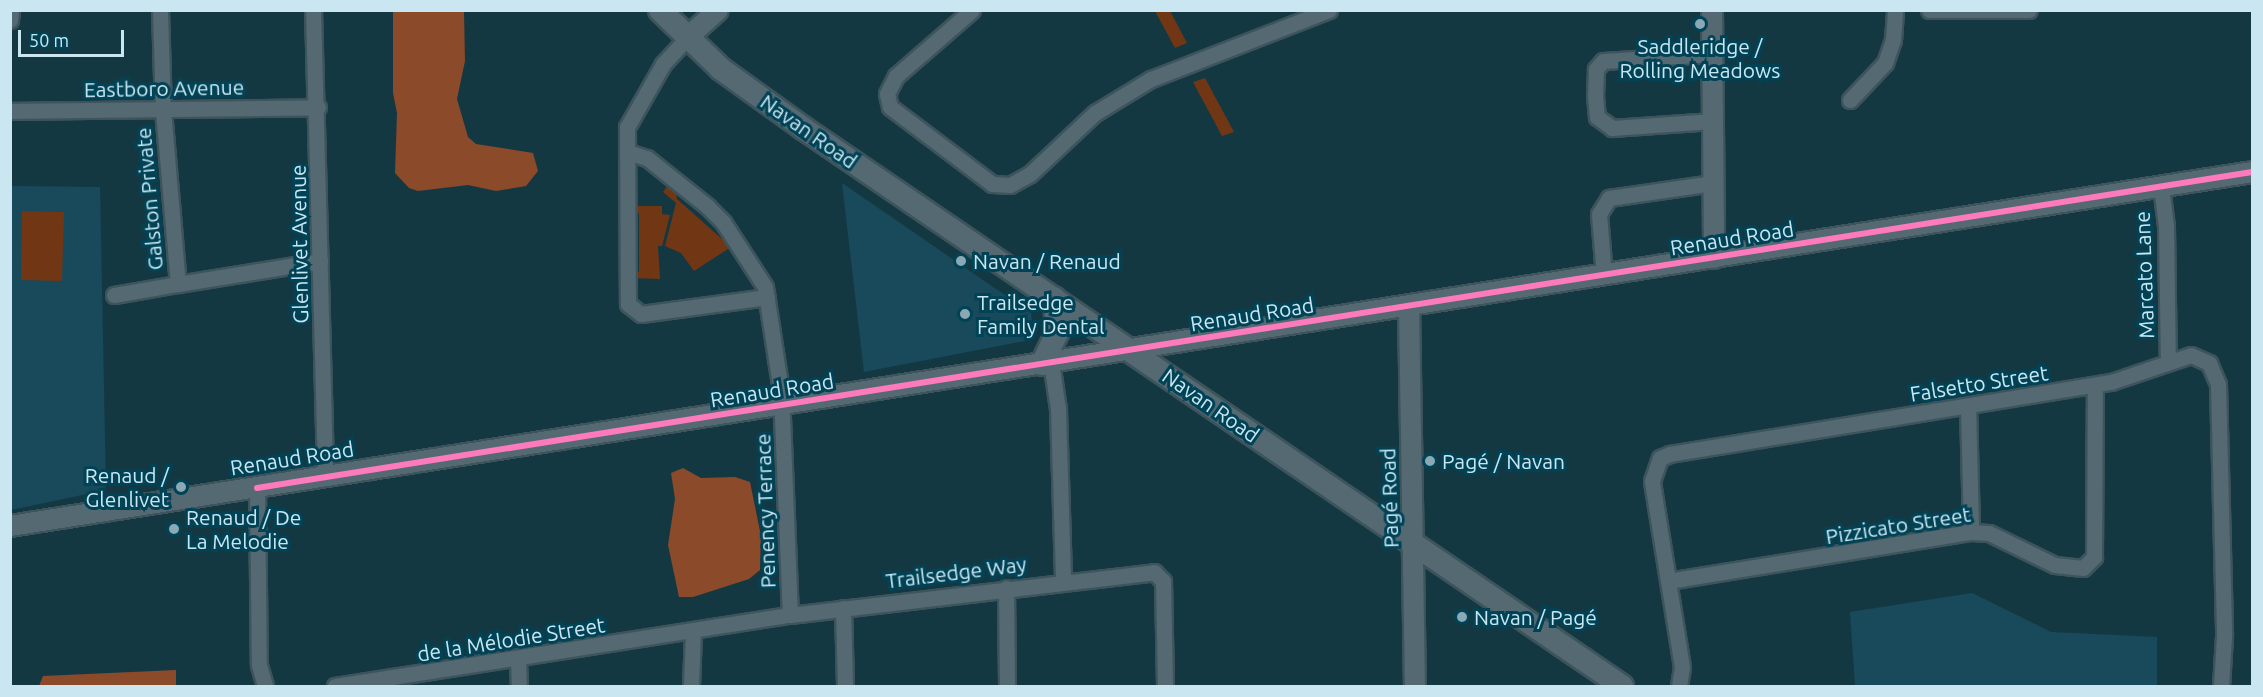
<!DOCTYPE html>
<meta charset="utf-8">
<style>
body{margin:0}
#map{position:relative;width:2263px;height:697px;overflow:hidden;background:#143842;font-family:Ubuntu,sans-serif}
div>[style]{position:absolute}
.built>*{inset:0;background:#184a5b}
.green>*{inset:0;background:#713715}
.forest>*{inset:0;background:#8b4a29}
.roads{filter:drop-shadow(2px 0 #3d545c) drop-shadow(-2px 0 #3d545c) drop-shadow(0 2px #3d545c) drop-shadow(0 -2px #3d545c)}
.minor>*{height:15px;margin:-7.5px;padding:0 7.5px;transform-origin:7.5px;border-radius:7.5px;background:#546972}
.tertiary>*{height:20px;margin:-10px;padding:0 10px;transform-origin:10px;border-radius:10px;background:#546972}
.secondary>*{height:22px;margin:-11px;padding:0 11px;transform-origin:11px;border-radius:11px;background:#546972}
.cycleway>*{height:6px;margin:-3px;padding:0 3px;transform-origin:3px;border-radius:3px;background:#fd7abc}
.dots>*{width:16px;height:16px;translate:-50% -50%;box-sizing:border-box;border:3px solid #004356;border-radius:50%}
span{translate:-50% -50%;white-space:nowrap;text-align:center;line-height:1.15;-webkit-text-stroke:6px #004356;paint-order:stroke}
.poi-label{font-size:21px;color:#cae6f1}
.left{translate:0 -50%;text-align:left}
.right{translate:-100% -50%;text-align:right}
.street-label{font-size:21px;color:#cae6f1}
.frame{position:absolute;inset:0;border:12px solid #cae6f1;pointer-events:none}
.scale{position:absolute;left:18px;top:30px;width:106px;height:27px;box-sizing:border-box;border:3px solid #cae6f1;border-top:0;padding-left:8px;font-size:18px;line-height:21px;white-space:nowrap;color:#cae6f1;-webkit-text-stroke:4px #004356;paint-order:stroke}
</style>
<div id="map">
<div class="built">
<div style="clip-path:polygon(842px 183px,1031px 313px,1033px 329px,1025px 341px,864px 372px)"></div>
<div style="clip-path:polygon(10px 186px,100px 187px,106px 490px,11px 510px)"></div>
<div style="clip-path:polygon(1972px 593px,2051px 632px,2157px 637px,2157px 686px,1855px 686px,1850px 612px)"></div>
</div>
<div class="green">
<div style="clip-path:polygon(1155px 11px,1170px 11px,1187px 43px,1175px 48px)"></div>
<div style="clip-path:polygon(1205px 78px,1234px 132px,1222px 136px,1193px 82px)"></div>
<div style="clip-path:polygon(668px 185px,676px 190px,677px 199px,731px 247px,694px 271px,681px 253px,665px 246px,676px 203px,663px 192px)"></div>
<div style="clip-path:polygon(634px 206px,662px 206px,662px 214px,670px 215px,662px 246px,658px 246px,660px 279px,633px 278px,639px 271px,639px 214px)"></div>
<div style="clip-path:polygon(22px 211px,64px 212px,62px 281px,21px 280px)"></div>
</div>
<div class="forest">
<div style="clip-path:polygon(393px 11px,464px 11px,465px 61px,457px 99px,468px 137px,476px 144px,533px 153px,538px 171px,526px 186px,496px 191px,468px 185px,418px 191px,409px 188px,395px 173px,397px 113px,393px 93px)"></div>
<div style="clip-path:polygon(683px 468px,701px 478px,735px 477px,750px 482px,761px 536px,760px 570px,749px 579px,693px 597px,679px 597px,668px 545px,675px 499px,671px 473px)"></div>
<div style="clip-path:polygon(176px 670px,176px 686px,39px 686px,43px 676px)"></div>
</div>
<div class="roads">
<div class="minor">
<div style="left:160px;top:10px;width:100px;rotate:88.3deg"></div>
<div style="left:163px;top:110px;width:175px;rotate:85.1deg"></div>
<div style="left:178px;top:284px;width:144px;rotate:-9.2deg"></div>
<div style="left:313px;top:10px;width:466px;rotate:88.5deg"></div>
<div style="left:972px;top:10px;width:101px;rotate:139deg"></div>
<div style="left:896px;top:76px;width:20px;rotate:117deg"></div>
<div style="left:887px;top:94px;width:13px;rotate:77deg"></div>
<div style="left:890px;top:107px;width:128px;rotate:37deg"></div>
<div style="left:992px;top:184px;width:18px;rotate:3deg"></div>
<div style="left:1010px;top:185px;width:23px;rotate:-29deg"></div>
<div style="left:1030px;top:174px;width:89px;rotate:-43.2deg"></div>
<div style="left:1095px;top:113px;width:66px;rotate:-31.3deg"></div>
<div style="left:1151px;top:79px;width:191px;rotate:-21.2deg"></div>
<div style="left:1929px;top:10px;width:100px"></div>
<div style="left:10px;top:20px;width:10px;rotate:-84deg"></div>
<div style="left:688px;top:37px;width:37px;rotate:133deg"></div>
<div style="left:663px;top:64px;width:73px;rotate:119.7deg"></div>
<div style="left:627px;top:127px;width:177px;rotate:89.7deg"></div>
<div style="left:628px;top:304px;width:16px;rotate:38deg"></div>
<div style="left:641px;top:314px;width:127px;rotate:-7.7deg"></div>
<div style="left:1712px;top:54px;width:109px;rotate:176.3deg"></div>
<div style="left:1603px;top:61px;width:11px;rotate:131deg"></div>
<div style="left:1596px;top:69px;width:26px;rotate:92deg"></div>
<div style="left:1595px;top:95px;width:22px;rotate:85deg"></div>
<div style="left:1597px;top:117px;width:19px;rotate:36deg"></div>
<div style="left:1612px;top:128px;width:101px;rotate:-4deg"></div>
<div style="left:1850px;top:100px;width:51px;rotate:-46.6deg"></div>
<div style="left:1885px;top:63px;width:24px;rotate:-71deg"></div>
<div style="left:1893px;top:40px;width:30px;rotate:-86deg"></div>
<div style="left:10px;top:111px;width:308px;rotate:-0.7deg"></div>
<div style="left:627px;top:152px;width:21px;rotate:17deg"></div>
<div style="left:647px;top:158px;width:77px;rotate:38.7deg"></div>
<div style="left:707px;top:206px;width:23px;rotate:45deg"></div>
<div style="left:723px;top:222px;width:77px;rotate:57.1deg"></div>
<div style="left:765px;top:287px;width:106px;rotate:81.3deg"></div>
<div style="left:781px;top:392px;width:223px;rotate:87.7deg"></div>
<div style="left:2161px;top:186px;width:40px;rotate:82.9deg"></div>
<div style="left:2166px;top:226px;width:136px;rotate:89.2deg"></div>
<div style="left:1604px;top:276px;width:62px;rotate:-94.6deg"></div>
<div style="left:1599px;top:214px;width:19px;rotate:-58deg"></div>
<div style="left:1609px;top:198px;width:105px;rotate:-8.2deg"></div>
<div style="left:114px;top:295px;width:65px;rotate:-9.8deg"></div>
<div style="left:1051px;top:362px;width:48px;rotate:81.5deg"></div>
<div style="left:1058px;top:409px;width:171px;rotate:88.3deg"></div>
<div style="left:1968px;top:406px;width:126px;rotate:88.6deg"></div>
<div style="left:257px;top:488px;width:177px;rotate:89.4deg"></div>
<div style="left:259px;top:665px;width:22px;rotate:74deg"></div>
<div style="left:1668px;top:581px;width:307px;rotate:-9.2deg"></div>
<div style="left:1971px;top:532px;width:18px;rotate:3deg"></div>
<div style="left:1989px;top:533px;width:73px;rotate:25.9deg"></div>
<div style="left:2055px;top:565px;width:28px;rotate:6deg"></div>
<div style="left:2083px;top:568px;width:16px;rotate:-45deg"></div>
<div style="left:2094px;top:557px;width:172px;rotate:-89.7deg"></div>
<div style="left:1006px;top:588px;width:98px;rotate:89.4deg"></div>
<div style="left:843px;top:608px;width:78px;rotate:88.5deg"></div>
<div style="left:518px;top:660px;width:26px;rotate:88deg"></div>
<div style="left:335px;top:686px;width:461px;rotate:-8.9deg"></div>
<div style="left:790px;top:615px;width:367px;rotate:-6.7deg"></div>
<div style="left:1154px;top:572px;width:13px;rotate:45deg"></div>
<div style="left:1163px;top:581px;width:105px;rotate:88.9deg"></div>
<div style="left:691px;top:686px;width:54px;rotate:-87.9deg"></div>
<div style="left:1679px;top:686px;width:19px;rotate:-81deg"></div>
<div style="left:1682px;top:667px;width:188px;rotate:-99.2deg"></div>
<div style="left:1652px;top:481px;width:24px;rotate:-71deg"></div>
<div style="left:1660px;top:458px;width:11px;rotate:-22deg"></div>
<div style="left:1670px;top:454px;width:447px;rotate:-9.3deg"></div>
<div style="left:2111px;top:382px;width:84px;rotate:-18.6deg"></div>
<div style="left:2191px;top:355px;width:20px;rotate:24deg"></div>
<div style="left:2209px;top:363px;width:23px;rotate:67deg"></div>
<div style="left:2218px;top:384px;width:252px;rotate:88.6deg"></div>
<div style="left:2224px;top:636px;width:50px;rotate:93.4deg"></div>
</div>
<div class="tertiary">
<div style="left:1712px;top:10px;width:248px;rotate:89.5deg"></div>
<div style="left:688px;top:37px;width:40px;rotate:-42deg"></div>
<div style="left:1409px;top:307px;width:379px;rotate:89.1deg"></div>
<div style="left:10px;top:526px;width:2270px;rotate:-8.97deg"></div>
</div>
<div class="secondary">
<div style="left:660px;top:10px;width:85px;rotate:44deg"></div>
<div style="left:721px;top:69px;width:101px;rotate:35.7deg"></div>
<div style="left:803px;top:128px;width:991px;rotate:34.27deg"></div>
<div style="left:1042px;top:364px;width:37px;rotate:-64deg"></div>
<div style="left:1058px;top:331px;width:33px;rotate:-97deg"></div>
</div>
</div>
<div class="cycleway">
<div style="left:257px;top:488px;width:2020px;rotate:-9deg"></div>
</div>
<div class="dots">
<div style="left:1700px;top:24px;background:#8aa9b4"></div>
<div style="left:961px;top:261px;background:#8aa9b4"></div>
<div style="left:965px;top:314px;background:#8aa9b4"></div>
<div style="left:1430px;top:461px;background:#8aa9b4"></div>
<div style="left:181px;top:487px;background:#8aa9b4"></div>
<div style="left:174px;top:529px;background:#8aa9b4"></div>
<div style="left:1462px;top:617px;background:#8aa9b4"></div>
</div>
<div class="poi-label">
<span style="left:1700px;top:58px">Saddleridge /<br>Rolling Meadows</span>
<span class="left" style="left:973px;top:261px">Navan / Renaud</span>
<span class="left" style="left:977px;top:314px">Trailsedge<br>Family Dental</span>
<span class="left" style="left:1442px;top:461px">Pagé / Navan</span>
<span class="right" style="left:169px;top:487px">Renaud /<br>Glenlivet</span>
<span class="left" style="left:186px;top:529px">Renaud / De<br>La Melodie</span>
<span class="left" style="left:1474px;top:617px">Navan / Pagé</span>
</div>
<div class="street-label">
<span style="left:164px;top:88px;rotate:-1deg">Eastboro Avenue</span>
<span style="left:809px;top:131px;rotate:35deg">Navan Road</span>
<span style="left:149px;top:199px;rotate:-95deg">Galston Private</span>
<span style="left:1732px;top:238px;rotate:-9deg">Renaud Road</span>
<span style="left:299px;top:244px;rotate:-91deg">Glenlivet Avenue</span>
<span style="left:2144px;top:275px;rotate:-92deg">Marcato Lane</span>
<span style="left:1252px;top:314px;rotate:-9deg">Renaud Road</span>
<span style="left:1979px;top:383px;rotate:-9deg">Falsetto Street</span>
<span style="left:772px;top:390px;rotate:-9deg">Renaud Road</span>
<span style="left:1211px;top:405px;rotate:35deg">Navan Road</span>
<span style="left:292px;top:458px;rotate:-9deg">Renaud Road</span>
<span style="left:1389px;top:498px;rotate:-92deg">Pagé Road</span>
<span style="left:765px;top:511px;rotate:-92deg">Penency Terrace</span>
<span style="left:1898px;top:525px;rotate:-9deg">Pizzicato Street</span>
<span style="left:956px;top:572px;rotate:-7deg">Trailsedge Way</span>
<span style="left:511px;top:639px;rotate:-9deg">de la Mélodie Street</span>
</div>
<div class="frame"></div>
<div class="scale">50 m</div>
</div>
